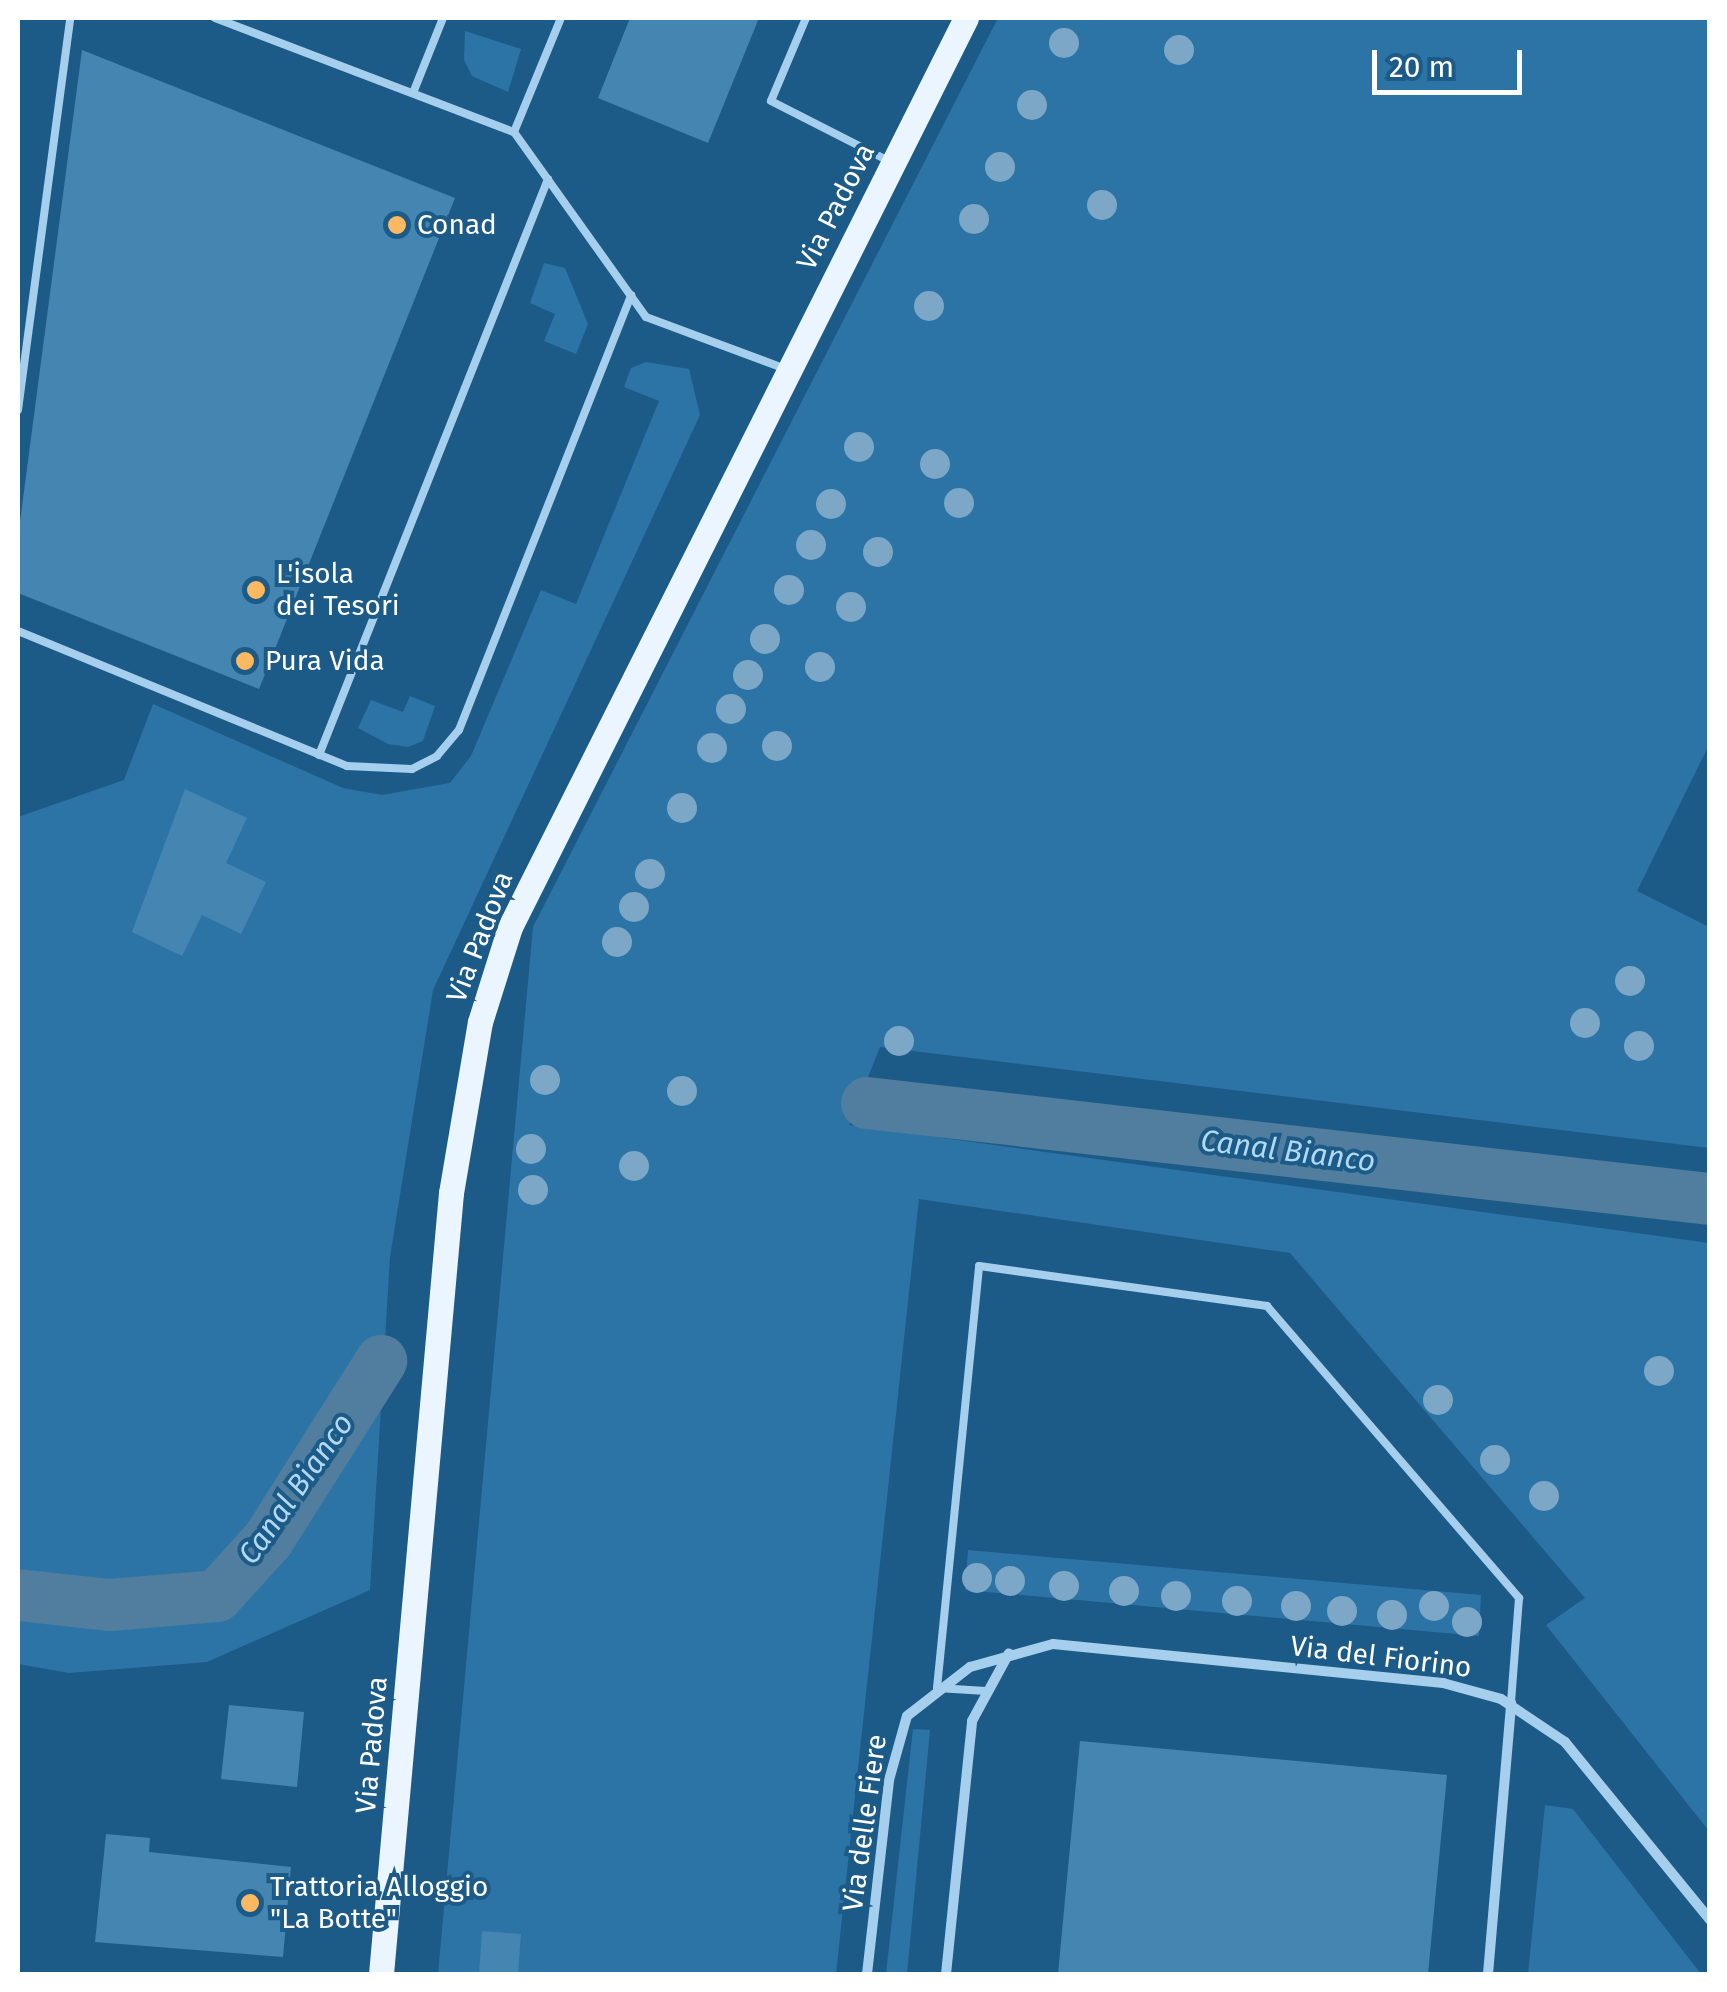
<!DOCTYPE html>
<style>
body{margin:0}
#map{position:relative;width:1727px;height:1992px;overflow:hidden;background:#1c5b88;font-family:"Fira Sans",sans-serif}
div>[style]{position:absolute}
.green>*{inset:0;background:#2c74a5}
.canal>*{height:52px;margin:-26px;padding:0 26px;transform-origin:26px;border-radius:26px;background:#517e9e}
.building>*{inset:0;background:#4485b1}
.lane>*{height:8px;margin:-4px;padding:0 4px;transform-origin:4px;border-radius:4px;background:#a5cfec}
.street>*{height:10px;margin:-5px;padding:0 5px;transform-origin:5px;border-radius:5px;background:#a5cfec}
.primary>*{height:25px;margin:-12.5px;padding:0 12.5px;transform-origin:12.5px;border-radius:12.5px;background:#eaf5ff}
.trees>*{width:30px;height:30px;margin:-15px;border-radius:50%;background:#7ca7c6}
.dots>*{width:28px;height:28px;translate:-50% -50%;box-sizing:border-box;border:5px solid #1c5b88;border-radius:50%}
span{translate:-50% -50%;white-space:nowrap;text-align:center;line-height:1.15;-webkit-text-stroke:8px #1c5b88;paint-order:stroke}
.street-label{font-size:28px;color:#fff}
.poi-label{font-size:28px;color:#fff}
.left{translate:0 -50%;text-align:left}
.water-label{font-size:30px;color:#b1d9f3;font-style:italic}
.frame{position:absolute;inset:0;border:20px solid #fff;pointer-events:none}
.scale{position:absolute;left:1372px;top:50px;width:150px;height:45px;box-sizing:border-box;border:5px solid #fff;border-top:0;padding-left:12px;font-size:30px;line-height:35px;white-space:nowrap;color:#fff;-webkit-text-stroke:8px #1c5b88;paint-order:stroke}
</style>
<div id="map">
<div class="green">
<div style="clip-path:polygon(998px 18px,1709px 18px,1709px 745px,1637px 891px,1709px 927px,1709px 1148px,880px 1047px,849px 1125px,1709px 1243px,1709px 1831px,1546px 1625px,1585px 1598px,1290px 1253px,919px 1199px,836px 1974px,438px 1974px,533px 927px)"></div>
<div style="clip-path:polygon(465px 31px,521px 49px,508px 92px,472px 76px,464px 60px)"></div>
<div style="clip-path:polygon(544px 263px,565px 268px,588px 324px,576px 354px,544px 341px,555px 314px,530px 303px)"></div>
<div style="clip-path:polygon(646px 362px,689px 369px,700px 415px,433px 990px,390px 1257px,370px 1590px,207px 1662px,69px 1673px,18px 1664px,18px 817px,124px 780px,153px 704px,343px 788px,382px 795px,450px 783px,471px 756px,541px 590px,576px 604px,659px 401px,624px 387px,631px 368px)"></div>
<div style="clip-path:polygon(410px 696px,435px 706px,423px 741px,408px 747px,388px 744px,358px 728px,371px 700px,403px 712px)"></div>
<div style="clip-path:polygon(968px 1550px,1481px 1595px,1479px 1636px,965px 1590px)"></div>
<div style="clip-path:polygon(913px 1729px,930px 1730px,907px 1974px,886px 1974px)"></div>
<div style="clip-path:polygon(1545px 1805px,1573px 1809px,1701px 1974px,1528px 1974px)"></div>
</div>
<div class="canal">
<div style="left:867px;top:1103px;width:848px;rotate:6.5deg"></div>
<div style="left:18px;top:1595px;width:93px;rotate:6.2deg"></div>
<div style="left:110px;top:1605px;width:107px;rotate:-4.8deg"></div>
<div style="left:217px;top:1596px;width:76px;rotate:-47.7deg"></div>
<div style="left:268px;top:1540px;width:212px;rotate:-57.7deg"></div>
</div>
<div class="building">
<div style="clip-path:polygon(630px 18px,759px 18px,708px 143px,598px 98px)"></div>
<div style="clip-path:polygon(82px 50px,455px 198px,259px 689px,18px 593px,18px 537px)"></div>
<div style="clip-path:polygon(185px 789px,247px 818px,226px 863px,266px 882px,241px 934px,202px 915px,182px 956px,132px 932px)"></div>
<div style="clip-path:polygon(229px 1705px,304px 1712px,297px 1787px,221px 1779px)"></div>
<div style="clip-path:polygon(1080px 1741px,1447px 1775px,1428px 1974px,1058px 1974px)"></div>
<div style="clip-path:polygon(106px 1834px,150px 1838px,149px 1852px,291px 1867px,283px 1957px,95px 1942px)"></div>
<div style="clip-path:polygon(482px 1931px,521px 1934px,518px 1974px,479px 1974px)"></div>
</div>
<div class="lane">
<div style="left:215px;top:18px;width:320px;rotate:20.9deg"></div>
<div style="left:514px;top:132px;width:227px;rotate:54.5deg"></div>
<div style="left:646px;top:317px;width:149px;rotate:20.4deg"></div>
<div style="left:806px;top:18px;width:90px;rotate:112.9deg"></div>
<div style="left:771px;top:101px;width:130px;rotate:27deg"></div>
<div style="left:413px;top:93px;width:81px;rotate:-68.2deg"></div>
<div style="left:514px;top:132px;width:123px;rotate:-67.6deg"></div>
<div style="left:18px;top:410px;width:395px;rotate:-82.4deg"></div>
<div style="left:18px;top:631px;width:356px;rotate:22.3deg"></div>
<div style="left:347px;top:766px;width:65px;rotate:2.6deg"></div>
<div style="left:412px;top:769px;width:28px;rotate:-27deg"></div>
<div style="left:437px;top:756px;width:34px;rotate:-50deg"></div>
<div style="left:459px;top:730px;width:468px;rotate:-68.4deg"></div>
<div style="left:319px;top:755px;width:620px;rotate:-68.32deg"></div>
<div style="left:986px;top:1691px;width:49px;rotate:-176.5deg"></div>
<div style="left:937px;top:1688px;width:424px;rotate:-84.3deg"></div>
<div style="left:979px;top:1266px;width:291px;rotate:7.9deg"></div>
<div style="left:1267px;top:1306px;width:386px;rotate:49.2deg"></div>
<div style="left:1519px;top:1598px;width:105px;rotate:94.4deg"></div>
</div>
<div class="street">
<div style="left:867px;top:1974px;width:195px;rotate:-83.5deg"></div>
<div style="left:889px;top:1780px;width:66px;rotate:-74.3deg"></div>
<div style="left:907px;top:1716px;width:80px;rotate:-37.9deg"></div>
<div style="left:970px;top:1667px;width:86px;rotate:-15.5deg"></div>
<div style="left:1053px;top:1644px;width:392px;rotate:5.7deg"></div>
<div style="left:1443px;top:1683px;width:60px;rotate:15.4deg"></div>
<div style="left:1501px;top:1699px;width:77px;rotate:33.9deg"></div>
<div style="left:1565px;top:1742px;width:230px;rotate:50.8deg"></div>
<div style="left:946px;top:1974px;width:254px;rotate:-84.1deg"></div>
<div style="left:972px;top:1721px;width:77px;rotate:-61.4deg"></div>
<div style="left:1488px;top:1974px;width:272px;rotate:-85.1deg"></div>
</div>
<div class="primary">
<div style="left:381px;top:1974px;width:784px;rotate:-84.88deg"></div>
<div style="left:451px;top:1193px;width:173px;rotate:-80.4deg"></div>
<div style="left:480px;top:1022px;width:100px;rotate:-72.5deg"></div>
<div style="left:510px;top:927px;width:1017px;rotate:-63.36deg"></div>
</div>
<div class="trees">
<div style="left:1064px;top:43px"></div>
<div style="left:1179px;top:50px"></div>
<div style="left:1032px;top:105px"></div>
<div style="left:1000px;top:167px"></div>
<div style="left:1102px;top:205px"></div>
<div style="left:974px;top:219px"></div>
<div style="left:929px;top:306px"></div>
<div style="left:859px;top:447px"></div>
<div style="left:935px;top:464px"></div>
<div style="left:959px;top:503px"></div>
<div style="left:831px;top:504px"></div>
<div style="left:811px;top:545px"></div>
<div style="left:878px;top:552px"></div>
<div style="left:789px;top:590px"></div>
<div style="left:851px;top:607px"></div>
<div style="left:765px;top:639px"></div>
<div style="left:820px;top:667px"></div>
<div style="left:748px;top:675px"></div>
<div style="left:731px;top:709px"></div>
<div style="left:777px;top:746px"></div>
<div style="left:712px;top:748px"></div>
<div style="left:682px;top:808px"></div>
<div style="left:650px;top:874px"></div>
<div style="left:634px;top:907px"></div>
<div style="left:617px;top:942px"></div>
<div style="left:1630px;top:981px"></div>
<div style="left:1585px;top:1023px"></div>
<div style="left:899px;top:1041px"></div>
<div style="left:1639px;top:1046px"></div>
<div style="left:545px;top:1080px"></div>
<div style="left:682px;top:1091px"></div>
<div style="left:531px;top:1149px"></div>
<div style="left:634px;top:1166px"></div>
<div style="left:533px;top:1190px"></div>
<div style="left:1659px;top:1371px"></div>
<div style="left:1438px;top:1400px"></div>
<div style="left:1495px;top:1460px"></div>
<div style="left:1544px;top:1496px"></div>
<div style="left:977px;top:1578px"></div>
<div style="left:1010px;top:1581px"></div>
<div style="left:1064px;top:1586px"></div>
<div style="left:1124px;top:1591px"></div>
<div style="left:1176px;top:1596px"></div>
<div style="left:1237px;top:1601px"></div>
<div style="left:1296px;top:1606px"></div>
<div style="left:1434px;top:1606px"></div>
<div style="left:1342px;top:1611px"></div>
<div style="left:1392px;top:1615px"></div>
<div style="left:1467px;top:1622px"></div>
</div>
<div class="dots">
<div style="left:397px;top:225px;background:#fcb962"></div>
<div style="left:256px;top:590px;background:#fcb962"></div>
<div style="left:245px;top:661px;background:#fcb962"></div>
<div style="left:250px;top:1903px;background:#fcb962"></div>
</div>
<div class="street-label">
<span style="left:836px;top:207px;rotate:-63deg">Via Padova</span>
<span style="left:480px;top:937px;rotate:-69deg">Via Padova</span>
<span style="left:1381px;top:1657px;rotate:7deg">Via del Fiorino</span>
<span style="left:372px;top:1745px;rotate:-85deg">Via Padova</span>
<span style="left:865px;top:1823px;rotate:-82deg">Via delle Fiere</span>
</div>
<div class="poi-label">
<span class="left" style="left:417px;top:225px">Conad</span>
<span class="left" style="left:276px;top:590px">L'isola<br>dei Tesori</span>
<span class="left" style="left:265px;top:661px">Pura Vida</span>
<span class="left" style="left:270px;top:1903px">Trattoria Alloggio<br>"La Botte"</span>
</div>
<div class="water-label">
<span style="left:1288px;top:1151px;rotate:7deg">Canal Bianco</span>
<span style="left:296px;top:1489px;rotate:-55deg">Canal Bianco</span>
</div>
<div class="frame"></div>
<div class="scale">20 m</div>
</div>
